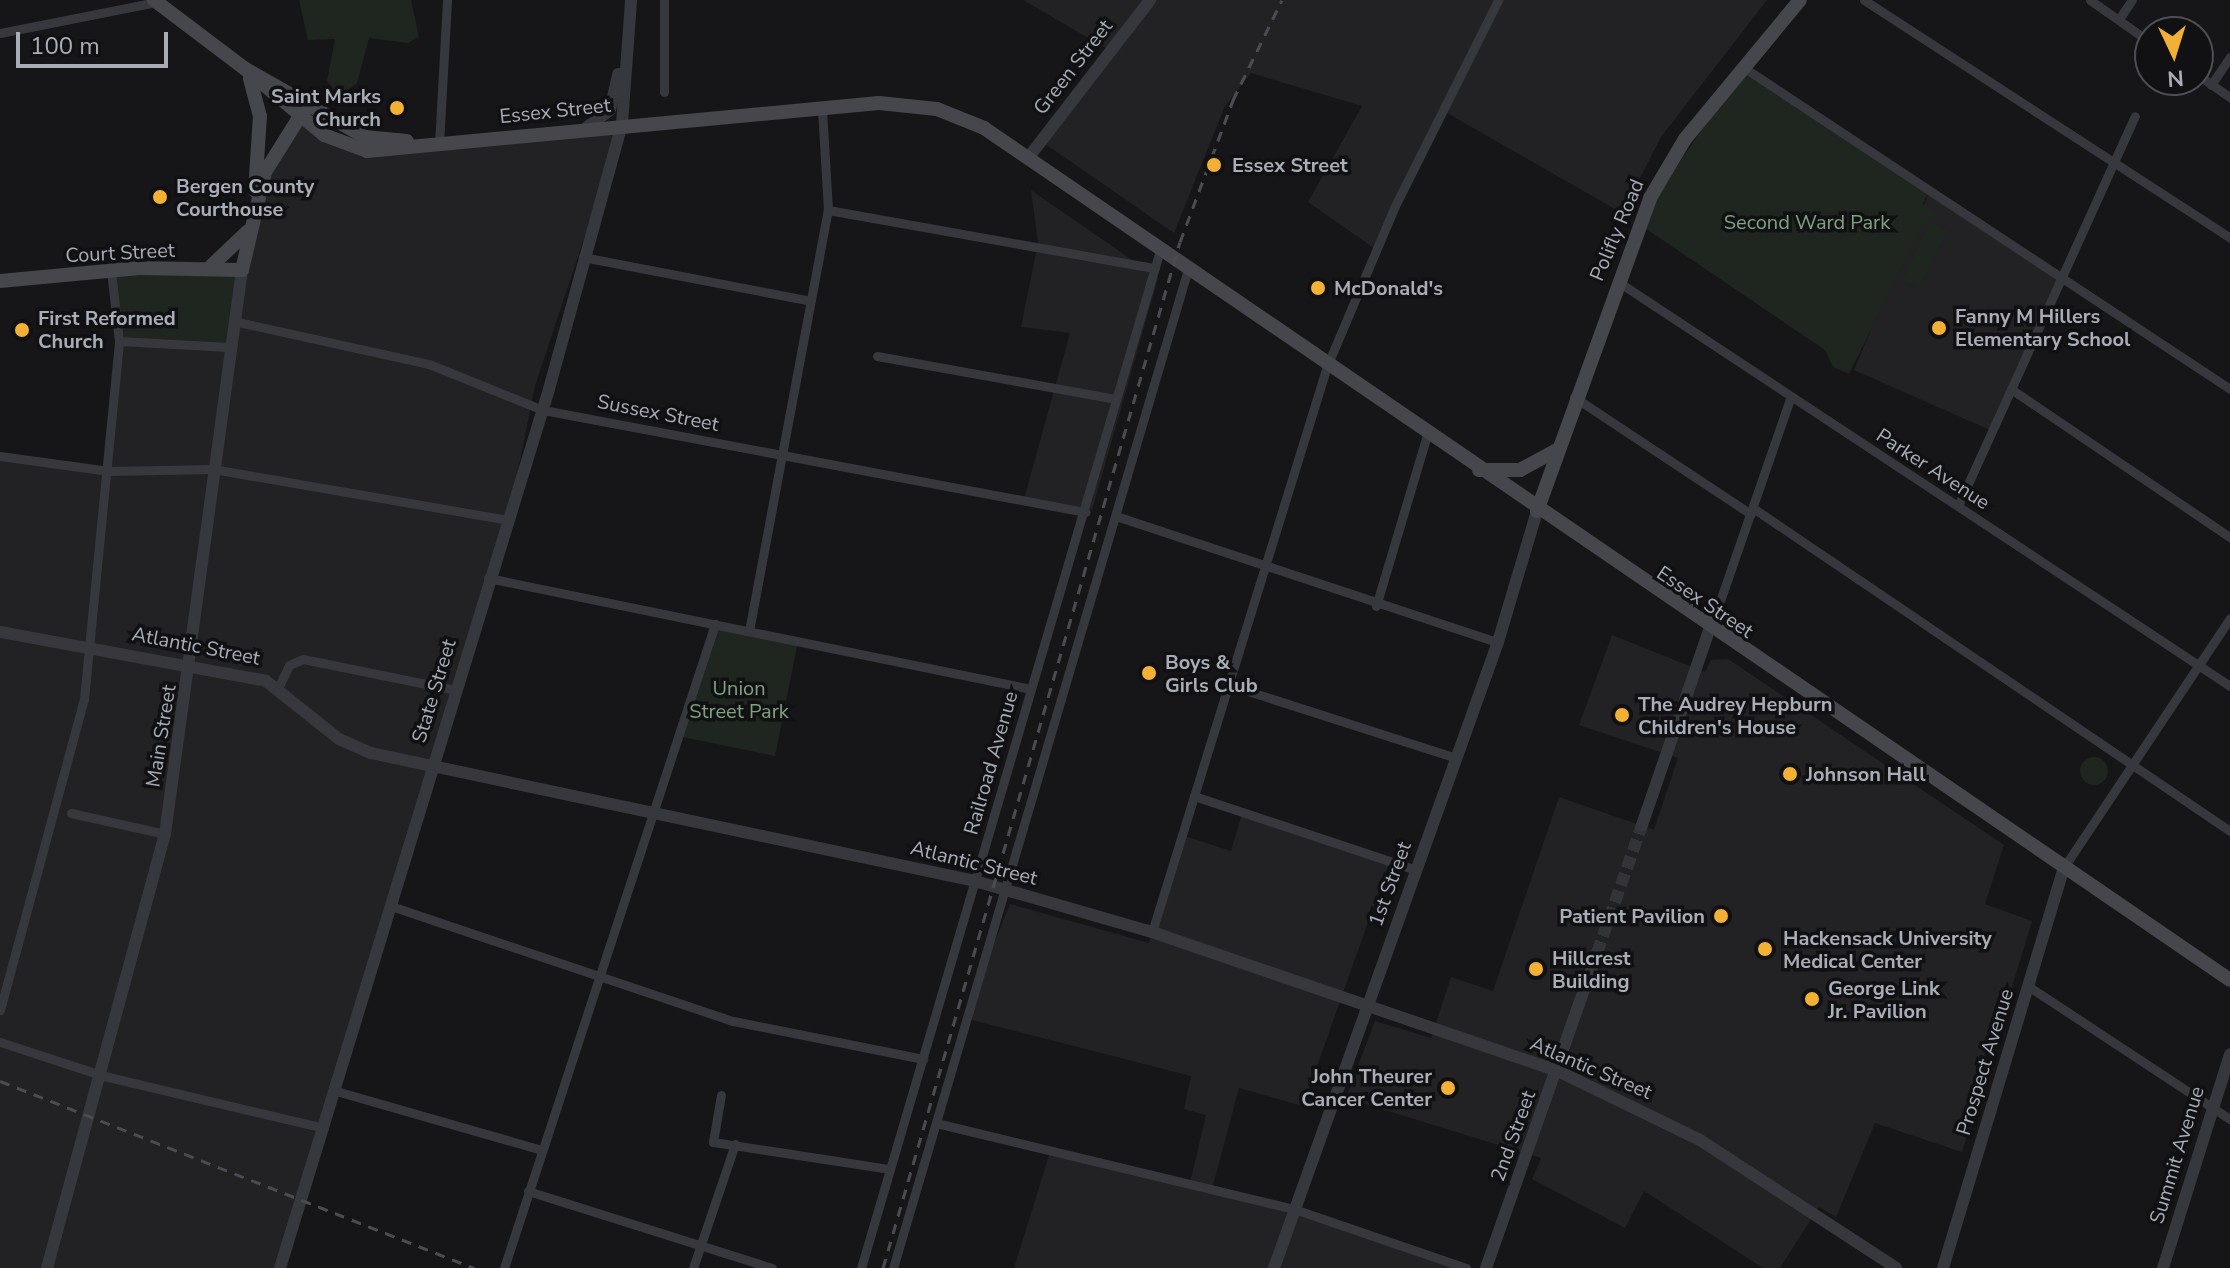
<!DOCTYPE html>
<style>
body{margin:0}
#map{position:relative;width:2230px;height:1268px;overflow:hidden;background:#161618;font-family:"Nunito Sans",sans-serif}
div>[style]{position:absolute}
.built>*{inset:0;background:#222225}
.green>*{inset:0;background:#1e261f}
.round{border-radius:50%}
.tertiary-tunnel>*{height:12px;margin-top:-6px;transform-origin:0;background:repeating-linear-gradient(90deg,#333438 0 12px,transparent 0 18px)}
.minor>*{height:9px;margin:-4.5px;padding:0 4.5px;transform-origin:4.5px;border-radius:4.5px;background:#37383d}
.tertiary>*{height:12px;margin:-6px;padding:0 6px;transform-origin:6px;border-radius:6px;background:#37383d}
.secondary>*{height:14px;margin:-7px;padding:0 7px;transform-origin:7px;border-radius:7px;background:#45474d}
.rail>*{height:3px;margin-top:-1.5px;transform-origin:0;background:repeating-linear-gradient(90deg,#4a4c52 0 10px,transparent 0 18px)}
.dots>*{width:22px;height:22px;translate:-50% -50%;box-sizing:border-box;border:4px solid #111113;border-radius:50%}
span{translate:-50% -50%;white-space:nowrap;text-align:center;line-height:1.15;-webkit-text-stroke:7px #111113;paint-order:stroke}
.street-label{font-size:20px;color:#a8adb8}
.poi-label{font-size:20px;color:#a8adb8;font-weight:700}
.right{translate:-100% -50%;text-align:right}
.left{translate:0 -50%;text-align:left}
.park-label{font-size:20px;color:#7fa381}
.north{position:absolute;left:2134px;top:16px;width:80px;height:80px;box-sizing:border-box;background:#111113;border:2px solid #4d4f55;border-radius:50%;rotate:176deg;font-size:22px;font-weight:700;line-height:32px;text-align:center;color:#a8adb8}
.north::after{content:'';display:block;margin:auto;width:28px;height:36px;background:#f2b134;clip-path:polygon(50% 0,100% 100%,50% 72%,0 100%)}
.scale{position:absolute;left:16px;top:32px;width:152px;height:36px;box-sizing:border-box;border:4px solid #a8adb8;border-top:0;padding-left:10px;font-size:24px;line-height:28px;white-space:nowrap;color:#a8adb8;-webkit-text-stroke:6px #111113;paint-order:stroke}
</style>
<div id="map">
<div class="built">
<div style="clip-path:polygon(1023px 0,1767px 0,1661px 137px,1622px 213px,1440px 109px,1378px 251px,1308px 202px,1362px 106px,1251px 73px,1225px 106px,1174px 233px,1041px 141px,1109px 50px)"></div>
<div style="clip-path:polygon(298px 117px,350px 148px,622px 124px,535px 386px,508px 520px,280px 1268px,0 1268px,0 456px,109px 471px,119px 341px,229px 347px,261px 177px)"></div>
<div style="clip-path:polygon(1031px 190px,1158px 278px,1092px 510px,1024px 499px,1070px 333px,1021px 327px,1038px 243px)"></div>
<div style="clip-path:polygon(1930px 190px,2061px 277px,1992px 431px,1854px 370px)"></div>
<div style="clip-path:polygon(1612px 635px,1705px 672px,1711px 660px,1728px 659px,2004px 845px,1985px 904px,2032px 921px,1962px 1152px,1875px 1123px,1836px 1217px,1819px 1207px,1780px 1268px,1763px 1268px,1644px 1191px,1625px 1228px,1532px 1179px,1541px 1158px,1346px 1098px,1375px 1021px,1431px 1038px,1451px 977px,1493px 991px,1559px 797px,1654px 830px,1678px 758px,1579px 725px)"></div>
<div style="clip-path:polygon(1242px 814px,1389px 863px,1303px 1106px,1239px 1088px,1212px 1189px,1466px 1268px,1014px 1268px,1051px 1149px,1190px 1183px,1206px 1115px,1184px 1109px,1191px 1076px,964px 1018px,1010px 904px,1149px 943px,1182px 835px,1231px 851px)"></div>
</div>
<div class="green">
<div style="clip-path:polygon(299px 0,411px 0,419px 37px,408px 43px,369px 38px,357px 83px,339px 97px,327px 81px,335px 39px,308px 40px)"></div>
<div style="clip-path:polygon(1743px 67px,1930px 190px,1923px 204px,1939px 214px,1921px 228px,1849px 374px,1833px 367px,1825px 350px,1639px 224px)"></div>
<div style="clip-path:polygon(1930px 222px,1948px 230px,1920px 288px,1902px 280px)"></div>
<div style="clip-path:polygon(242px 270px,229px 347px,119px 341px,111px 271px)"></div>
<div style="clip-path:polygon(715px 624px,798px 641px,775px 756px,678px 736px)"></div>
<div class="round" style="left:2080px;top:757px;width:28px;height:28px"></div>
</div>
<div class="tertiary-tunnel">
<div style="left:1591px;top:970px;width:154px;rotate:-70.6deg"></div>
</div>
<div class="minor">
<div style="left:1864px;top:0;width:437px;rotate:33deg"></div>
<div style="left:2090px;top:0;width:73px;rotate:35deg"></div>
<div style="left:2119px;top:19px;width:23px;rotate:-56deg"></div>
<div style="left:0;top:33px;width:159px;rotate:-11.2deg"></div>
<div style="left:1743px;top:67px;width:584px;rotate:33.47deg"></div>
<div style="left:2198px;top:75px;width:39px;rotate:35deg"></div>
<div style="left:2211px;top:85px;width:34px;rotate:-56deg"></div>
<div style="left:664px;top:92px;width:92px;rotate:-90deg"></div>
<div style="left:439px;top:144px;width:144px;rotate:-86.8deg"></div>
<div style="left:828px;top:210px;width:332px;rotate:10.1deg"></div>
<div style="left:583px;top:257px;width:232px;rotate:10.9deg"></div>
<div style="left:1617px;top:281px;width:735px;rotate:33.45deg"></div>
<div style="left:233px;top:321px;width:201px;rotate:12.4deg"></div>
<div style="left:429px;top:364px;width:123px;rotate:22deg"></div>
<div style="left:543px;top:410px;width:552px;rotate:10.66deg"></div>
<div style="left:119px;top:341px;width:110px;rotate:3.1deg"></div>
<div style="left:877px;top:356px;width:242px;rotate:10.2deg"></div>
<div style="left:2011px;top:389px;width:264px;rotate:34.1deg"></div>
<div style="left:1574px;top:397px;width:212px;rotate:33.5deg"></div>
<div style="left:0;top:456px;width:110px;rotate:7.8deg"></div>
<div style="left:109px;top:471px;width:104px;rotate:-1.1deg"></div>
<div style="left:213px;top:469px;width:299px;rotate:9.8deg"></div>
<div style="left:1958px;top:506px;width:428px;rotate:-65.6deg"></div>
<div style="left:1753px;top:508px;width:576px;rotate:34.1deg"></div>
<div style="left:1116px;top:516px;width:402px;rotate:18.3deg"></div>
<div style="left:488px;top:578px;width:554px;rotate:11.55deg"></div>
<div style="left:1376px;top:606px;width:178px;rotate:-73.4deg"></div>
<div style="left:1711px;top:627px;width:241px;rotate:-70.9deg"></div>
<div style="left:749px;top:631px;width:428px;rotate:-79.4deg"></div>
<div style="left:828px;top:210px;width:102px;rotate:-93.4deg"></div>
<div style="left:1229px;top:685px;width:238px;rotate:17.8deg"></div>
<div style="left:278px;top:688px;width:25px;rotate:-64deg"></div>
<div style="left:289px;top:665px;width:15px;rotate:-23deg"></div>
<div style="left:303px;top:659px;width:155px;rotate:11.5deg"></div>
<div style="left:1194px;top:796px;width:234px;rotate:18.4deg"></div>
<div style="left:71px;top:813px;width:96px;rotate:12.6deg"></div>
<div style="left:2064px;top:867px;width:299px;rotate:-56.3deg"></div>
<div style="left:391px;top:906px;width:361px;rotate:18.6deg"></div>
<div style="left:733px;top:1021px;width:194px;rotate:11.3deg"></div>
<div style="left:1152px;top:932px;width:592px;rotate:-72.82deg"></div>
<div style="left:1327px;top:366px;width:172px;rotate:-67deg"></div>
<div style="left:1394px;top:208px;width:233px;rotate:-63.4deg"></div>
<div style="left:2028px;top:986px;width:242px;rotate:33.4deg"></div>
<div style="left:0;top:1010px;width:322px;rotate:-74.9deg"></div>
<div style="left:84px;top:699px;width:360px;rotate:-84.4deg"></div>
<div style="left:119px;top:341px;width:70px;rotate:-96.5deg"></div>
<div style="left:0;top:1042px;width:109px;rotate:18.1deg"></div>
<div style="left:104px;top:1076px;width:226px;rotate:13.3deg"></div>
<div style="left:336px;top:1091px;width:214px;rotate:16deg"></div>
<div style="left:721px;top:1095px;width:48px;rotate:99.7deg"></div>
<div style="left:713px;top:1142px;width:179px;rotate:8.7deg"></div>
<div style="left:936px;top:1123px;width:368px;rotate:13.5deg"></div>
<div style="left:1294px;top:1209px;width:182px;rotate:18.9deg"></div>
<div style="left:528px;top:1191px;width:256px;rotate:17.5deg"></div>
<div style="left:504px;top:1268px;width:678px;rotate:-71.86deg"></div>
<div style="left:693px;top:1268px;width:131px;rotate:-71.3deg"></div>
<div style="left:861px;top:1268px;width:1061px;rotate:-73.63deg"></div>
<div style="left:893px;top:1268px;width:1042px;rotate:-73.55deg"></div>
</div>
<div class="tertiary">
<div style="left:586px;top:128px;width:30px;rotate:-37deg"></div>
<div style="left:610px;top:110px;width:37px;rotate:-77deg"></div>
<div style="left:1028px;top:158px;width:200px;rotate:-52.3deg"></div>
<div style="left:0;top:632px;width:270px;rotate:10.4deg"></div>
<div style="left:266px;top:681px;width:93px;rotate:38.5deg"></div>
<div style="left:339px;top:739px;width:35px;rotate:24deg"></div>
<div style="left:371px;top:753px;width:617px;rotate:11.97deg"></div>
<div style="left:975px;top:881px;width:184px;rotate:16.1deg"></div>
<div style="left:1152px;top:932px;width:429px;rotate:18.9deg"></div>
<div style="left:1558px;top:1071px;width:158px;rotate:25.9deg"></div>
<div style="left:1700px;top:1140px;width:234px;rotate:33.1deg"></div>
<div style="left:1642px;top:825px;width:206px;rotate:-71deg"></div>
<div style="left:47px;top:1268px;width:450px;rotate:-74.8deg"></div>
<div style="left:165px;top:834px;width:569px;rotate:-82.23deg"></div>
<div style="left:280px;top:1268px;width:919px;rotate:-72.98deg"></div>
<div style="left:549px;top:389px;width:275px;rotate:-74.6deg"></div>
<div style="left:622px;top:124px;width:124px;rotate:-85.8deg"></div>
<div style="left:1274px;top:1268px;width:665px;rotate:-70.31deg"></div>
<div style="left:1498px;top:642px;width:137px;rotate:-73.4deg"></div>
<div style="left:1486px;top:1268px;width:316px;rotate:-70.6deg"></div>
<div style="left:1943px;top:1268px;width:419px;rotate:-73.2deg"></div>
<div style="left:2163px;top:1268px;width:224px;rotate:-72.6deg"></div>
</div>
<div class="secondary">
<div style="left:154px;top:0;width:113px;rotate:37.1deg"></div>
<div style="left:244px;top:68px;width:139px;rotate:29.7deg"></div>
<div style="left:365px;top:137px;width:42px;rotate:5.4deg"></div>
<div style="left:244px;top:68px;width:104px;rotate:39.9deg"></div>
<div style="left:324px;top:135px;width:46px;rotate:20.4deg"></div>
<div style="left:367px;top:151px;width:514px;rotate:-5.36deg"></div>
<div style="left:879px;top:103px;width:58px;rotate:5.9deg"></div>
<div style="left:937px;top:109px;width:51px;rotate:22deg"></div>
<div style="left:984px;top:128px;width:1509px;rotate:34.36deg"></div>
<div style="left:250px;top:79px;width:38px;rotate:75deg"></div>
<div style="left:260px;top:116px;width:75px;rotate:93.8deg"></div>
<div style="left:208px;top:269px;width:54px;rotate:-43.5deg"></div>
<div style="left:0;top:281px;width:140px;rotate:-5.3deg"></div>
<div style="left:139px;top:268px;width:103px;rotate:1.1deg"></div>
<div style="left:242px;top:270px;width:101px;rotate:-76.8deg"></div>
<div style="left:265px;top:172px;width:79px;rotate:-57.9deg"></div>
<div style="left:1479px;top:470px;width:41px"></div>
<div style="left:1520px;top:470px;width:42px;rotate:-28.4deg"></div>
<div style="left:1537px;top:511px;width:333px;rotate:-70.1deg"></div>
<div style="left:1650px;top:198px;width:69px;rotate:-59.3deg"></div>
<div style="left:1685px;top:139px;width:180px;rotate:-50.4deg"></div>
</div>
<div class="rail">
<div style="left:0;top:1081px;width:510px;rotate:21.53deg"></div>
<div style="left:883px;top:1268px;width:1068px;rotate:-73.86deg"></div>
<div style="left:1180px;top:242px;width:152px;rotate:-69.5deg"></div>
<div style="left:1233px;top:100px;width:111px;rotate:-63.9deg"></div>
</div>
<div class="dots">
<div style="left:397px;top:108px;background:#f2b134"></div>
<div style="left:1214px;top:165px;background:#f2b134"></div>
<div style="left:160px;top:197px;background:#f2b134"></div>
<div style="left:1318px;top:288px;background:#f2b134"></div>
<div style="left:1939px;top:328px;background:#f2b134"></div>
<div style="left:22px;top:330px;background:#f2b134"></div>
<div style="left:1149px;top:673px;background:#f2b134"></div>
<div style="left:1622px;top:715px;background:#f2b134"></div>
<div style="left:1790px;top:774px;background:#f2b134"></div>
<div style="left:1721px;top:916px;background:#f2b134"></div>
<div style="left:1765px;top:949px;background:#f2b134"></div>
<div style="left:1536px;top:969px;background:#f2b134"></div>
<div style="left:1812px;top:999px;background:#f2b134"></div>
<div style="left:1448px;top:1088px;background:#f2b134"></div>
</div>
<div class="street-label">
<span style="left:1073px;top:67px;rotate:-52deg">Green Street</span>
<span style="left:555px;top:111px;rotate:-6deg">Essex Street</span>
<span style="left:1617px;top:230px;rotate:-67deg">Polifly Road</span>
<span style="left:120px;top:253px;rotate:-3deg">Court Street</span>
<span style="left:658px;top:413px;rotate:11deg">Sussex Street</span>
<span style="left:1933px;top:469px;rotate:33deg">Parker Avenue</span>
<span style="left:1705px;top:602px;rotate:34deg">Essex Street</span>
<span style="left:196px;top:646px;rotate:11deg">Atlantic Street</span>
<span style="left:434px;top:691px;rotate:-73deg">State Street</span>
<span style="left:161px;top:736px;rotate:-81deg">Main Street</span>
<span style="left:991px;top:763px;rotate:-74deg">Railroad Avenue</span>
<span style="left:974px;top:863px;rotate:14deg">Atlantic Street</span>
<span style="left:1390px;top:884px;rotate:-70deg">1st Street</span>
<span style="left:1985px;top:1062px;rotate:-73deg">Prospect Avenue</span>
<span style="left:1591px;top:1068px;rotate:23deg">Atlantic Street</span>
<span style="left:1513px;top:1136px;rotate:-70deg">2nd Street</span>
<span style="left:2177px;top:1155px;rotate:-73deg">Summit Avenue</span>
</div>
<div class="poi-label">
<span class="right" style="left:381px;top:108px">Saint Marks<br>Church</span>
<span class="left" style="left:1232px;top:165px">Essex Street</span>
<span class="left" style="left:176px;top:198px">Bergen County<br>Courthouse</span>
<span class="left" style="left:1334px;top:288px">McDonald's</span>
<span class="left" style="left:1955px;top:328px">Fanny M Hillers<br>Elementary School</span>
<span class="left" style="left:38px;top:330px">First Reformed<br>Church</span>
<span class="left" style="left:1165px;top:674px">Boys &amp;<br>Girls Club</span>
<span class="left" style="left:1638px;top:716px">The Audrey Hepburn<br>Children's House</span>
<span class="left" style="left:1806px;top:774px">Johnson Hall</span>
<span class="right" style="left:1705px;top:916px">Patient Pavilion</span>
<span class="left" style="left:1783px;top:950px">Hackensack University<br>Medical Center</span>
<span class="left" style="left:1552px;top:970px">Hillcrest<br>Building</span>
<span class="left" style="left:1828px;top:1000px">George Link<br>Jr. Pavilion</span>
<span class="right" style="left:1432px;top:1088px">John Theurer<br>Cancer Center</span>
</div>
<div class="park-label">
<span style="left:1807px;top:222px">Second Ward Park</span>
<span style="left:739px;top:700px">Union<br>Street Park</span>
</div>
<div class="north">N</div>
<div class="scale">100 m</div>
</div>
